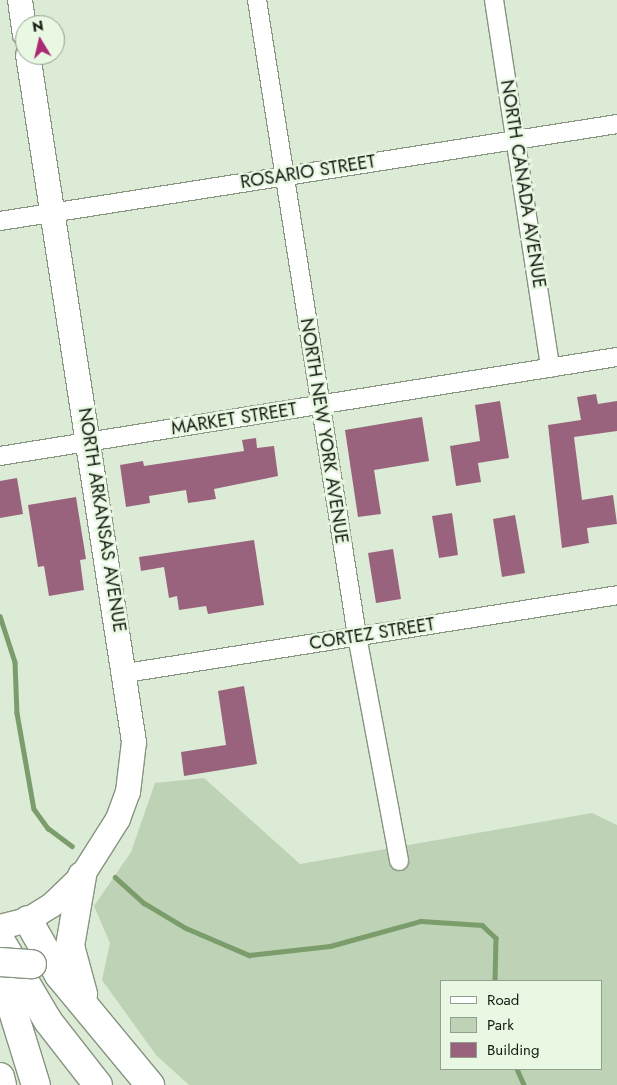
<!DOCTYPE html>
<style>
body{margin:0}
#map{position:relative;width:617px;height:1085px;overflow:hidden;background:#dcebd5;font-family:Jost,sans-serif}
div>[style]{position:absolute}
.green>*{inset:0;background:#bed3b5}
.stream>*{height:4.5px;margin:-2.25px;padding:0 2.25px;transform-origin:2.25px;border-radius:2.25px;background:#7b9d6c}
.building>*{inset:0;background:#9a637d}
.roads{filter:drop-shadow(1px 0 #869480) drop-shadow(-1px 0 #869480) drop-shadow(0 1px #869480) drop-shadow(0 -1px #869480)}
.street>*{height:18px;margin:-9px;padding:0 9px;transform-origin:9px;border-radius:9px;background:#fff}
.secondary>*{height:24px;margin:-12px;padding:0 12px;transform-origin:12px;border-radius:12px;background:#fff}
.primary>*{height:28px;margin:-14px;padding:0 14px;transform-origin:14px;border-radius:14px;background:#fff}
.bridges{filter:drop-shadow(1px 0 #869480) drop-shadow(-1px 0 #869480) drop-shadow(0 1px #869480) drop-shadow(0 -1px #869480)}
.primary-bridge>*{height:28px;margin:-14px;padding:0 14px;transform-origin:14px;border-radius:14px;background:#fff}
span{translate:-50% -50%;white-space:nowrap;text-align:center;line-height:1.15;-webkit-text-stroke:5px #e9f8e2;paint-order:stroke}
.street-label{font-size:18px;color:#131811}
.legend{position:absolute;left:440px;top:980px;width:162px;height:90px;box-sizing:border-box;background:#e9f8e2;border:1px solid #939e8e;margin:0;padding:6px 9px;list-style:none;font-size:15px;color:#131811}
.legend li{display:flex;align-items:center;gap:10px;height:25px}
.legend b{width:25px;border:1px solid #939e8e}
.north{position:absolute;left:15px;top:15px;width:50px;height:50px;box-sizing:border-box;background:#e9f8e2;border:1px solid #939e8e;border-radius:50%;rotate:351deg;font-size:14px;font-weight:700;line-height:20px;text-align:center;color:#131811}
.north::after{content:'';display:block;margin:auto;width:18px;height:22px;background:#ac2a75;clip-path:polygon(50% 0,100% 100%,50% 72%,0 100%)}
</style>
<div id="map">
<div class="green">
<div style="clip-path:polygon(evenodd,204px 778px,300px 864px,592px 813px,617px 825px,617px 1085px,189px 1085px,156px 1055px,102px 980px,110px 943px,94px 906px,131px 852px,155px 783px,204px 778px,441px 981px,601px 981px,601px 1069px,441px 1069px,441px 981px)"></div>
</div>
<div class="stream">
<div style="left:0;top:616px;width:48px;rotate:71.9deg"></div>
<div style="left:15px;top:662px;width:51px;rotate:87.8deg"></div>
<div style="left:17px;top:713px;width:97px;rotate:80deg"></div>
<div style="left:34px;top:809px;width:24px;rotate:54deg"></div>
<div style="left:48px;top:828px;width:30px;rotate:37deg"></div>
<div style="left:115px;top:877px;width:39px;rotate:42deg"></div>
<div style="left:144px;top:903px;width:49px;rotate:30.8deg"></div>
<div style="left:186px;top:928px;width:69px;rotate:23.2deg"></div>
<div style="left:249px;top:955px;width:81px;rotate:-6.3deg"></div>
<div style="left:330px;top:946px;width:94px;rotate:-15.4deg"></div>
<div style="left:421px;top:921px;width:61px;rotate:3.8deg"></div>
<div style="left:482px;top:925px;width:19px;rotate:43deg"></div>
<div style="left:496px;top:938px;width:43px;rotate:91.3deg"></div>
<div style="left:517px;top:1069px;width:17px;rotate:66deg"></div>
</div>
<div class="building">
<div style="clip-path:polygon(596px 394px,598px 404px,617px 401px,617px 431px,574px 437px,582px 500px,613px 495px,617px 524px,587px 528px,589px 543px,562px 548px,548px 425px,581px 420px,577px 397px)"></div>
<div style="clip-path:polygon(500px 401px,509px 458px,478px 463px,481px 482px,456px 486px,450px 446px,480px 441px,475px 405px)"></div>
<div style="clip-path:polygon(422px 417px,429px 461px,374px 470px,381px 514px,358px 517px,345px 430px)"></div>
<div style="clip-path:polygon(256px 438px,257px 448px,274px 446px,278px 476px,214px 489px,216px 499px,188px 503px,186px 490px,149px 496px,150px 503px,126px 507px,120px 465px,143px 461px,144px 466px,244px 451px,242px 440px)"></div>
<div style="clip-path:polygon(17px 478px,23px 514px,0 518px,0 481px)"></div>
<div style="clip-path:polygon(76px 497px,86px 559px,80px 560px,84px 590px,49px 596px,44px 566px,38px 567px,28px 505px)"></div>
<div style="clip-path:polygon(452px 513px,458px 555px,439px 558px,432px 516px)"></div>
<div style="clip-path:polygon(515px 515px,525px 573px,502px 577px,493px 519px)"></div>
<div style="clip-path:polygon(254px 540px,264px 605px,208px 614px,206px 606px,179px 610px,177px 596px,169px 598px,164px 567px,141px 571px,139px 557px)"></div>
<div style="clip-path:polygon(393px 549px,401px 599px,376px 603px,368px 553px)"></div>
<div style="clip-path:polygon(244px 686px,257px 764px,184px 776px,181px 752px,226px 745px,218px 691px)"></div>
</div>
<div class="roads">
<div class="street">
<div style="left:257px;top:0;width:644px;rotate:81.06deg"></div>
<div style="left:357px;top:636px;width:229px;rotate:79.4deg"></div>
<div style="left:494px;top:0;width:372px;rotate:81.3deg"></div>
<div style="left:0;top:221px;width:625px;rotate:-8.93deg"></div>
<div style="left:0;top:456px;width:625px;rotate:-9.12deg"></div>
<div style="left:126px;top:673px;width:497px;rotate:-9deg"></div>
</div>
<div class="secondary">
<div style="left:20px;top:0;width:34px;rotate:82deg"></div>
<div style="left:0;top:927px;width:29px;rotate:-14deg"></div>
<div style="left:28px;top:920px;width:28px;rotate:-32deg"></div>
<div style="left:52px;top:905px;width:42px;rotate:-44deg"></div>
<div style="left:82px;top:876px;width:67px;rotate:-57.7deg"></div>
<div style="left:118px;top:819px;width:29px;rotate:-70deg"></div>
<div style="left:128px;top:792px;width:50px;rotate:-83.2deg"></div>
<div style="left:134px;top:742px;width:695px;rotate:-98.77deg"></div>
</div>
<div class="primary">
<div style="left:82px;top:876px;width:71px;rotate:99.7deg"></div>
<div style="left:70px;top:946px;width:50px;rotate:74.8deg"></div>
<div style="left:28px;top:920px;width:63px;rotate:60.6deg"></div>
<div style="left:59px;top:975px;width:143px;rotate:50.4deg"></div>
<div style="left:0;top:940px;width:94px;rotate:59.3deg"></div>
<div style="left:48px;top:1021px;width:81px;rotate:52deg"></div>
<div style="left:0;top:969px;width:121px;rotate:72.8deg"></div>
<div style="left:0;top:1077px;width:8px;rotate:76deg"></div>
</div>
</div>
<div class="bridges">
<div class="primary-bridge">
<div style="left:0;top:962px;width:32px;rotate:4deg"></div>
</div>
</div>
<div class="street-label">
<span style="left:308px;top:172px;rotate:-9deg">ROSARIO STREET</span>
<span style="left:523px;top:184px;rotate:81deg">NORTH CANADA AVENUE</span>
<span style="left:234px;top:419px;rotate:-9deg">MARKET STREET</span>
<span style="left:324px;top:431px;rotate:81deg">NORTH NEW YORK AVENUE</span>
<span style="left:102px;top:520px;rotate:81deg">NORTH ARKANSAS AVENUE</span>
<span style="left:372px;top:634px;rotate:-9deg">CORTEZ STREET</span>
</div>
<ul class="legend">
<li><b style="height:6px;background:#fff"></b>Road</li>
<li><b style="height:14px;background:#bed3b5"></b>Park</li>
<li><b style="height:14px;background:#9a637d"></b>Building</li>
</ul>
<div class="north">N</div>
</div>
